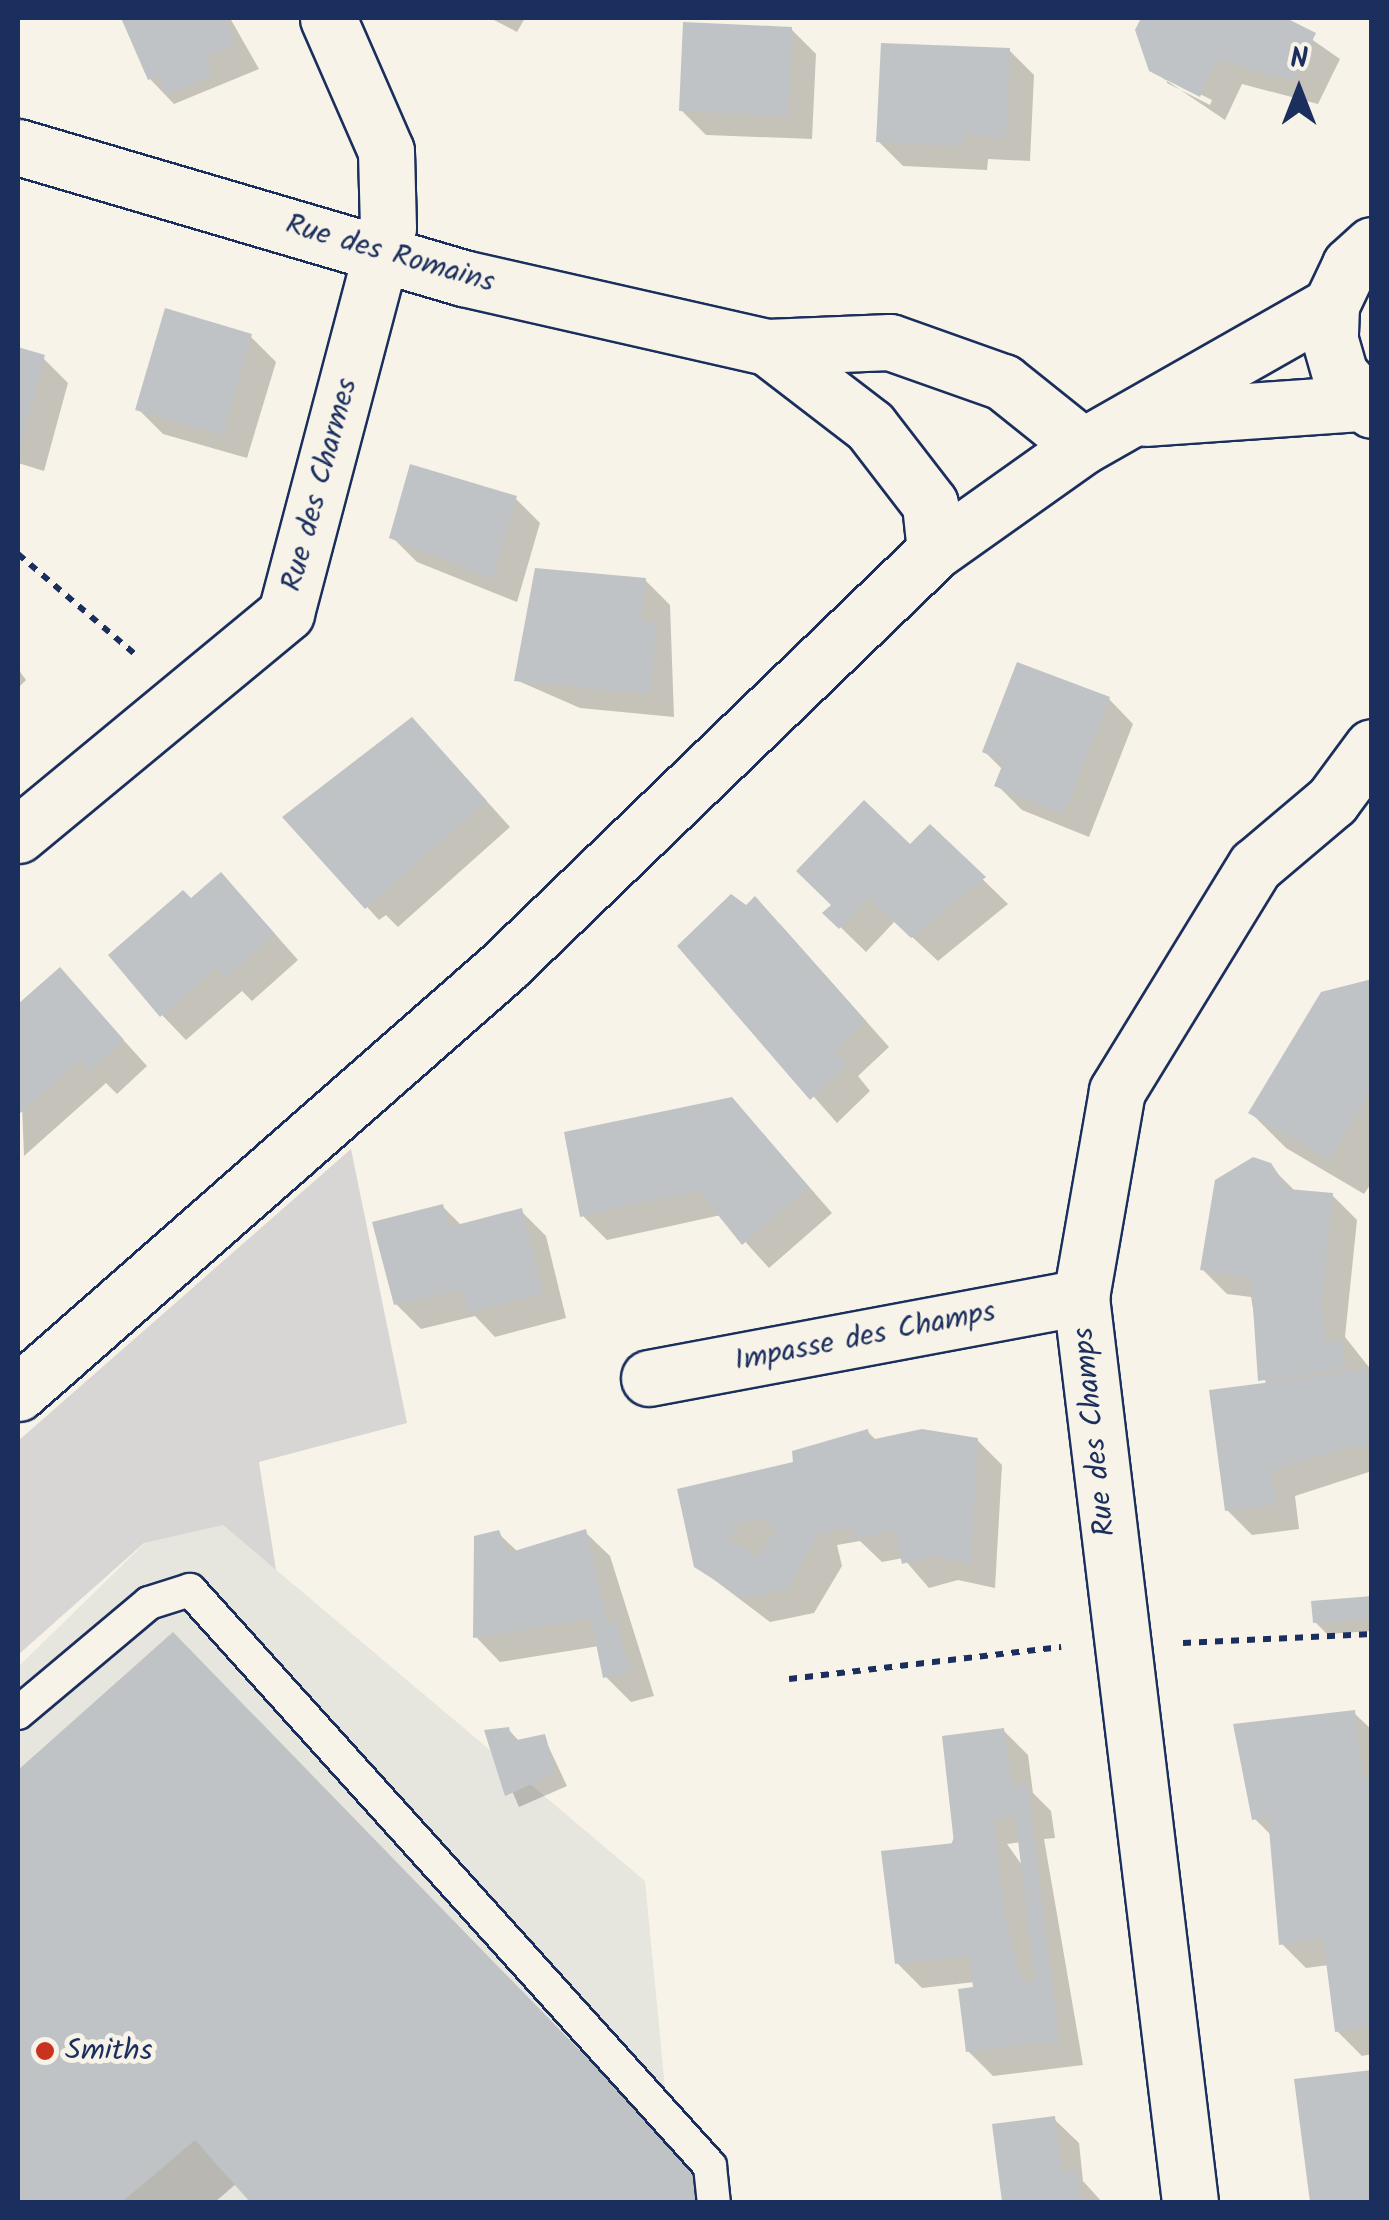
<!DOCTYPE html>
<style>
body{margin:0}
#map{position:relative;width:1389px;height:2220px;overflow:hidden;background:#f7f3e8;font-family:Kalam,sans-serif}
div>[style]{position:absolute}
.built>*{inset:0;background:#e6e5de}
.green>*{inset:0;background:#d7d6d4}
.shadow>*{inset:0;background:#0003}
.building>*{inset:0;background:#c0c3c5}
.path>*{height:6px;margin-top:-3px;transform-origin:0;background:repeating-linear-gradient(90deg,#1b2f5e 0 8px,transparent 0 16px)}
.roads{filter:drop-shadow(2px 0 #1b2f5e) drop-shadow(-2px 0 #1b2f5e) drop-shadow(0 2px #1b2f5e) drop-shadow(0 -2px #1b2f5e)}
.lane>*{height:32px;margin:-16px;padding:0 16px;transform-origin:16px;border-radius:16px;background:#f7f3e8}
.street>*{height:55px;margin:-27.5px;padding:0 27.5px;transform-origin:27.5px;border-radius:27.5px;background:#f7f3e8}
.secondary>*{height:55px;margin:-27.5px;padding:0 27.5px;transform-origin:27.5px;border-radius:27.5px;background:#f7f3e8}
.dots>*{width:28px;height:28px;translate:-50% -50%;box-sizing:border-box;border:5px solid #f7f3e8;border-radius:50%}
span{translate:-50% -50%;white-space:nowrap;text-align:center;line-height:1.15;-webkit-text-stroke:10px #f7f3e8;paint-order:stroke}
.street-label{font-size:30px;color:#1b2f5e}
.poi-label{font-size:30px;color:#1b2f5e}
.left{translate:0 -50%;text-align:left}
.frame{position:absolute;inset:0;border:20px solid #1b2f5e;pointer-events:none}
.north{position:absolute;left:1249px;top:40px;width:100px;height:100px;-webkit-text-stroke:8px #f7f3e8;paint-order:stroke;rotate:0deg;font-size:28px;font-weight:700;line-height:40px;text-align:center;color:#1b2f5e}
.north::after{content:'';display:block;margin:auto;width:35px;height:45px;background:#1b2f5e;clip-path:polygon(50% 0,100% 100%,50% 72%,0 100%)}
</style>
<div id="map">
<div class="built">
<div style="clip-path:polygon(191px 1498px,645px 1881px,676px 2202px,18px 2202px,18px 1667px)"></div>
</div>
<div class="green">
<div style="clip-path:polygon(351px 1149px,407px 1423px,259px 1462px,276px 1570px,223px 1525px,144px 1543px,18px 1655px,18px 1441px)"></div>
</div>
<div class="shadow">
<div style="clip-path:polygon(123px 18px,230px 18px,259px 69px,174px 104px,150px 79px)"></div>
<div style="clip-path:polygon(490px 18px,525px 18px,517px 32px)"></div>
<div style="clip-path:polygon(evenodd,1144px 18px,1281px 18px,1340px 59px,1318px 104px,1242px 84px,1225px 120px,1151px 70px,1137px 30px,1144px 18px,1167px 78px,1212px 100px,1210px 105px,1167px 83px,1167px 78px)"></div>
<div style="clip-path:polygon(791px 29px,816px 54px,812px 139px,706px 135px,681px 110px)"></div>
<div style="clip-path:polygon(1009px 50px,1034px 75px,1030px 161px,988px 159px,987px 170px,903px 166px,878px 141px)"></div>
<div style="clip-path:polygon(251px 337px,276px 362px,247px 458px,163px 434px,138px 409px)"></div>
<div style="clip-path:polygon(18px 350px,43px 358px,68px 383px,44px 471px,18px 463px)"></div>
<div style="clip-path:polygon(515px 498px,540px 523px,517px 602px,417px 562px,392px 537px)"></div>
<div style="clip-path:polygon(537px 570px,645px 580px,670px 605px,674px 717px,580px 708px,516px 680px)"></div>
<div style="clip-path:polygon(18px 669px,26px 680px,18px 688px)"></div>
<div style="clip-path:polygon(1109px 699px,1133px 724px,1089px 837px,1022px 810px,997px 785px,1003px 770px,985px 752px)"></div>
<div style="clip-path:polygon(436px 745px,510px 827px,398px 927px,386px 915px,379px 920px,323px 859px)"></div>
<div style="clip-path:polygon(930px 828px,1008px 904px,938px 961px,895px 921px,866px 952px,826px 913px)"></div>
<div style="clip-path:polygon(245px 900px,298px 960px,252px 1001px,242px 991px,186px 1040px,162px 1015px)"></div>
<div style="clip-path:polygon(780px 924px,889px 1047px,858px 1076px,870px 1091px,837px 1123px,681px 946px)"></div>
<div style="clip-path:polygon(60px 970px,147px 1066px,117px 1094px,106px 1083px,24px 1156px,18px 1008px)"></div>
<div style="clip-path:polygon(1372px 988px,1372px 1182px,1364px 1194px,1286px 1148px,1251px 1113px)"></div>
<div style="clip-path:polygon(756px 1126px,832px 1213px,769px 1268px,721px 1215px,607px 1240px,583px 1216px)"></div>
<div style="clip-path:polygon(1269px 1165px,1296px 1192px,1332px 1195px,1357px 1220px,1345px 1337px,1372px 1371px,1372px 1471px,1295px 1496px,1299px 1529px,1252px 1535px,1227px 1510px,1266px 1385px,1251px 1297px,1227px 1294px,1202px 1269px)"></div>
<div style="clip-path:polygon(442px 1206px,462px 1226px,521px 1211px,546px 1236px,566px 1318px,495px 1337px,475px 1316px,421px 1329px,396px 1304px)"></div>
<div style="clip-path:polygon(868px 1432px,877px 1441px,977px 1440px,1002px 1465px,995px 1588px,958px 1580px,929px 1588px,903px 1558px,882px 1562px,860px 1541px,837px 1545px,842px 1566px,814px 1613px,770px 1622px,696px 1566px,796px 1464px)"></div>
<div style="clip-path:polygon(585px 1532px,610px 1556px,654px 1696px,631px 1702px,606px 1677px,599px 1646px,500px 1662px,476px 1637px,498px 1533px,518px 1552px)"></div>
<div style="clip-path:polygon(1372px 1599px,1372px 1631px,1327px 1634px,1315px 1622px)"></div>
<div style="clip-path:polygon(173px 1635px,725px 2202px,254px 2202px,237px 2183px,215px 2202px,18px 2202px,18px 1773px)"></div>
<div style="clip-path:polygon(1354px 1713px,1372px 1730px,1372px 2054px,1362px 2056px,1337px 2031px,1329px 1965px,1306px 1968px,1281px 1943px,1273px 1837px,1254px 1818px)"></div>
<div style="clip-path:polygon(508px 1729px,520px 1742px,544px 1737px,567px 1786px,519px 1807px,487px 1732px)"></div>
<div style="clip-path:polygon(evenodd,1003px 1730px,1028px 1755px,1033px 1793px,1051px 1811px,1055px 1838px,1044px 1839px,1083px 2065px,993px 2076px,968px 2051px,975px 1982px,922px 1988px,897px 1963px,1003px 1730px,1021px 1842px,1024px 1868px,1007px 1844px,1021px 1842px)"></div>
<div style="clip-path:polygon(1054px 2119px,1079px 2143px,1083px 2181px,1102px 2202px,1004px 2202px,995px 2126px)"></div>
</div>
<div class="building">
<div style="clip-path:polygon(121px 18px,224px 18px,236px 44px,205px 57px,213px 76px,166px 94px,158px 76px,148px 80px)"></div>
<div style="clip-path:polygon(1141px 18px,1286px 18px,1316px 33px,1293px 80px,1217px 60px,1200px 97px,1149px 71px,1135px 30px)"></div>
<div style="clip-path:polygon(683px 22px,792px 27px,788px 116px,679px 111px)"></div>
<div style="clip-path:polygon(881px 43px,1010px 48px,1006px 138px,964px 135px,963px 146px,876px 142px)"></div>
<div style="clip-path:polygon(165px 308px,252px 334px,223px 435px,135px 410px)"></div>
<div style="clip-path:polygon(18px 347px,45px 355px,19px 450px,18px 450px)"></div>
<div style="clip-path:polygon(410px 464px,517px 496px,493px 579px,389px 538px)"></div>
<div style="clip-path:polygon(535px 568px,646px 578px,642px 621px,657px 622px,650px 694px,514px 681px)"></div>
<div style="clip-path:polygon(1017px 662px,1110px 697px,1064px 814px,994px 786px,1004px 761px,982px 752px)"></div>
<div style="clip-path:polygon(412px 717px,487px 801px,365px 909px,282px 817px)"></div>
<div style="clip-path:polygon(864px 800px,910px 844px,930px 824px,986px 877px,911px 938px,869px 898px,839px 929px,822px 913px,831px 905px,796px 871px)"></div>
<div style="clip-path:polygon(221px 872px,275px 934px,226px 978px,216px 968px,160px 1017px,108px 955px,183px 890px,191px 898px)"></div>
<div style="clip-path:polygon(731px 894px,746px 905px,755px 896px,866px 1021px,835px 1050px,847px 1065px,810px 1100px,677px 946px)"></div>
<div style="clip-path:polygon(60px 967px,124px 1040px,90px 1071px,80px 1060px,18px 1115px,18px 1004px)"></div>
<div style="clip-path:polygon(1372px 979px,1372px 1090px,1329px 1160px,1248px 1113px,1321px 992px)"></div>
<div style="clip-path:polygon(732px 1097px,809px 1187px,742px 1245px,698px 1190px,580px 1217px,564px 1132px)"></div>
<div style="clip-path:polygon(1253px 1157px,1271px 1163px,1288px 1189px,1333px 1193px,1321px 1311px,1326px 1342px,1342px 1340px,1346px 1369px,1258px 1381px,1251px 1278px,1200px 1270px,1215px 1180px)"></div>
<div style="clip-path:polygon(443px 1204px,449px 1227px,522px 1208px,543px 1293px,468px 1313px,462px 1289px,394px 1305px,372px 1222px)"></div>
<div style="clip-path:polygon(1372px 1369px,1372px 1449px,1349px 1446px,1271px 1471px,1276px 1504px,1225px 1511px,1209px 1390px)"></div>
<div style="clip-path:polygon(evenodd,868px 1429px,870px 1440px,922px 1429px,978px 1438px,971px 1564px,932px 1556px,902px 1564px,894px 1530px,855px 1539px,852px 1527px,818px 1534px,789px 1588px,743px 1598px,694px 1567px,677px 1489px,793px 1462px,792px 1451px,868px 1429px,760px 1519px,776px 1529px,758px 1557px,729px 1539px,739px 1523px,760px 1519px)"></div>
<div style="clip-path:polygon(586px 1529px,608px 1623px,616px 1621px,630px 1671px,603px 1678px,591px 1619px,473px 1638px,474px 1536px,499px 1530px,508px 1553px)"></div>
<div style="clip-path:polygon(1372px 1596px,1372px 1619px,1313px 1623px,1311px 1601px)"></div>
<div style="clip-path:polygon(173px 1632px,696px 2170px,700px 2202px,250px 2202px,195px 2140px,122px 2202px,18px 2202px,18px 1770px)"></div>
<div style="clip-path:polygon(1355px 1710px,1363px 1779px,1372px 1777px,1372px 2027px,1335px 2032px,1323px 1938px,1279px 1945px,1268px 1817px,1252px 1820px,1233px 1724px)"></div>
<div style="clip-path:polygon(509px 1727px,512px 1741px,545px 1734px,556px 1773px,505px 1796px,484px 1730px)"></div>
<div style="clip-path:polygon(evenodd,1004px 1728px,1012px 1785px,1027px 1783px,1059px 2041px,966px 2052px,958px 1989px,973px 1987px,969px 1956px,895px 1964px,881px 1851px,954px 1843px,942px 1736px,1004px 1728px,1015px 1816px,1035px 1980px,1022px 1981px,1004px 1909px,994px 1818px,1015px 1816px)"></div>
<div style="clip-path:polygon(1372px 2070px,1372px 2202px,1310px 2202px,1294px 2079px)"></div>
<div style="clip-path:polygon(1055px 2116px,1062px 2172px,1077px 2171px,1081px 2202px,1002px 2202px,992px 2124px)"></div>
</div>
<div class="path">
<div style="left:18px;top:554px;width:158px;rotate:40.6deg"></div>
<div style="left:1183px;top:1643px;width:189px;rotate:-2.7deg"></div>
<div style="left:789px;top:1679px;width:274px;rotate:-6.7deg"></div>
</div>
<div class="roads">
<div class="lane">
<div style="left:18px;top:1713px;width:171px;rotate:-40deg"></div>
<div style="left:149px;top:1603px;width:43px;rotate:-17.6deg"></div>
<div style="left:190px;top:1590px;width:776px;rotate:47.92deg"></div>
<div style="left:710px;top:2166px;width:36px;rotate:84deg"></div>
</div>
<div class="street">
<div style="left:18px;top:147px;width:464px;rotate:16.4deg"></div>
<div style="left:463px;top:278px;width:312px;rotate:12.8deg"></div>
<div style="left:767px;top:347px;width:123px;rotate:-2.3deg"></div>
<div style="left:890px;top:342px;width:120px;rotate:19.5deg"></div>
<div style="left:1003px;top:382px;width:102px;rotate:38.7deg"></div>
<div style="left:767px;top:347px;width:130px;rotate:37.5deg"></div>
<div style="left:870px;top:426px;width:98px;rotate:52.4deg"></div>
<div style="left:930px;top:504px;width:47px;rotate:83.9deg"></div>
<div style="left:18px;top:835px;width:348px;rotate:-39.6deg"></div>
<div style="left:286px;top:613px;width:398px;rotate:-75.2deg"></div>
<div style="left:388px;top:228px;width:77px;rotate:-91.5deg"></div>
<div style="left:386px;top:151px;width:145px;rotate:-113.6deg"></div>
<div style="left:649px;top:1378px;width:440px;rotate:-10.6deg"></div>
<div style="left:1190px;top:2202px;width:912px;rotate:-96.87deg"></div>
<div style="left:1081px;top:1297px;width:209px;rotate:-80.1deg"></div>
<div style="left:1117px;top:1091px;width:264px;rotate:-58.5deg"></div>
<div style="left:1255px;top:866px;width:101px;rotate:-40.2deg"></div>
<div style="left:1332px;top:801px;width:67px;rotate:-53.5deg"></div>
</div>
<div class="secondary">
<div style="left:1372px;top:245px;width:30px;rotate:138deg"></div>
<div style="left:1350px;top:265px;width:44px;rotate:115.4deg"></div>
<div style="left:1331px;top:305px;width:35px;rotate:92deg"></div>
<div style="left:1330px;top:340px;width:35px;rotate:74deg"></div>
<div style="left:1340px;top:374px;width:48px;rotate:48.4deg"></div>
<div style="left:1146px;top:418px;width:215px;rotate:-4deg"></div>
<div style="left:18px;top:1393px;width:646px;rotate:-41.29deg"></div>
<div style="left:503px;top:967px;width:600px;rotate:-43.92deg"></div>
<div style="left:935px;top:551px;width:181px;rotate:-35.4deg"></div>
<div style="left:1083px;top:446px;width:285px;rotate:-29.6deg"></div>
</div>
</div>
<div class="dots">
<div style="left:45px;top:2051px;background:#c8321e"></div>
</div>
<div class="street-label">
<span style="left:390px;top:254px;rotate:16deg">Rue des Romains</span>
<span style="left:320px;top:485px;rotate:-75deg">Rue des Charmes</span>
<span style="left:865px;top:1337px;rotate:-11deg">Impasse des Champs</span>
<span style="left:1095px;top:1432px;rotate:-96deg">Rue des Champs</span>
</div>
<div class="poi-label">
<span class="left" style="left:65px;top:2051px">Smiths</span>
</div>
<div class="frame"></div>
<div class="north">N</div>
</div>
